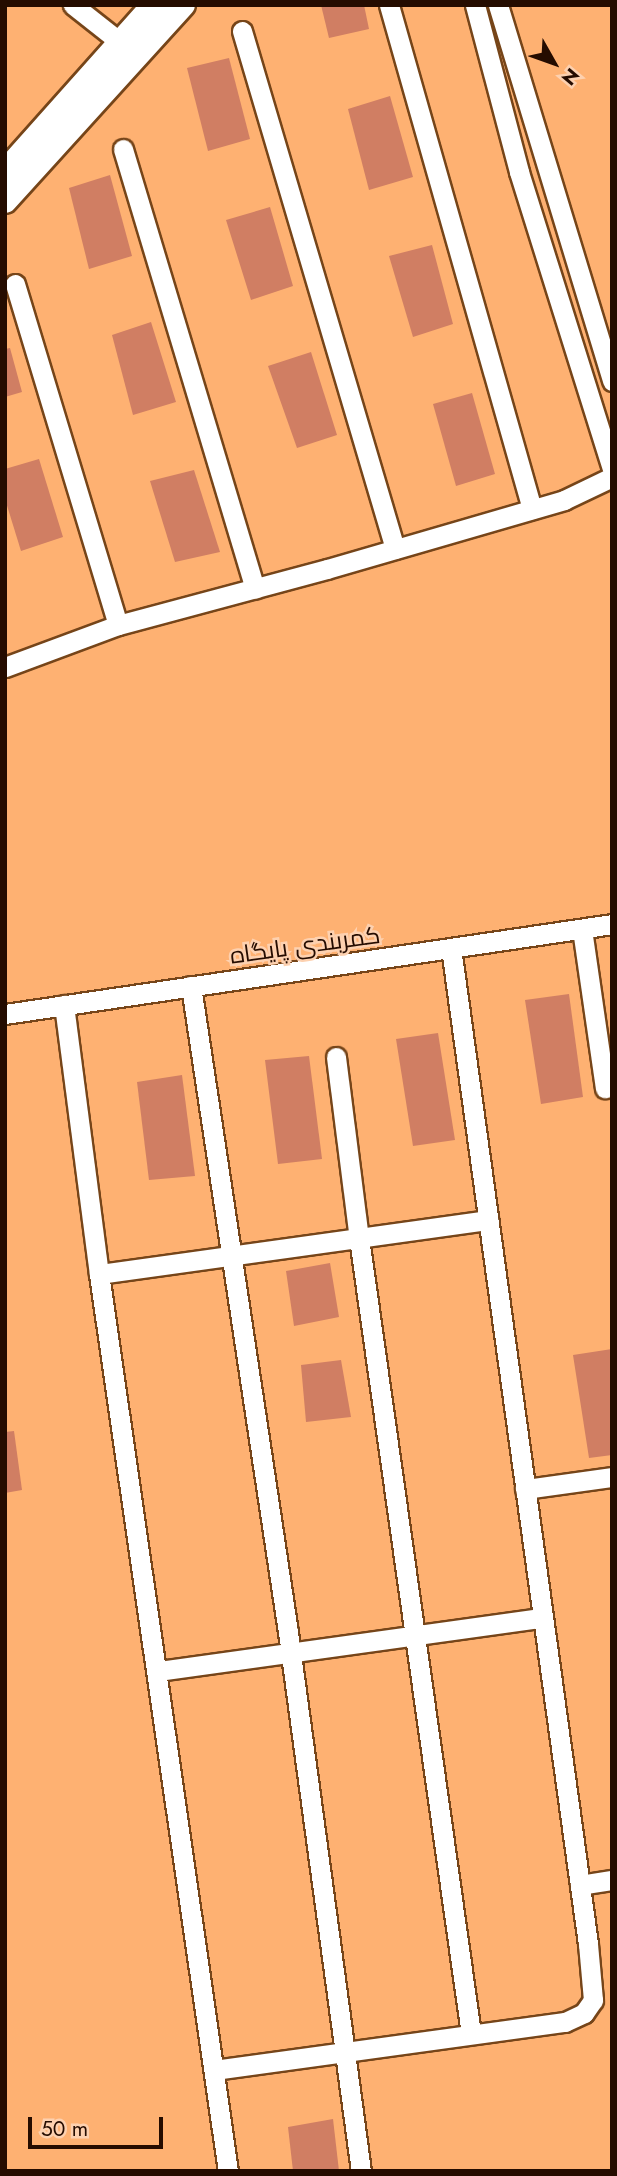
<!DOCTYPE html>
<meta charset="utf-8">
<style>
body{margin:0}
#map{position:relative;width:617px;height:2176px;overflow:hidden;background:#fac094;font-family:Jost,Cairo,sans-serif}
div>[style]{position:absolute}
.built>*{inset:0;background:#feb172}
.building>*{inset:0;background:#d07e63}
.roads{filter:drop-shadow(2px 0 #764519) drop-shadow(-2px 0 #764519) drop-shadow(0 2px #764519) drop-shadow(0 -2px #764519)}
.minor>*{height:19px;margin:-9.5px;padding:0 9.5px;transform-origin:9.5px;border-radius:9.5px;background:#fff}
.tertiary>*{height:24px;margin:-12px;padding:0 12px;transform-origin:12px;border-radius:12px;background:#fff}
span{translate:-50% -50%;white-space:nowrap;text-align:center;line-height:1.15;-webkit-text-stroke:5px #fdd1b0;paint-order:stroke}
.street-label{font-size:24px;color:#250c00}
.frame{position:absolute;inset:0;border:7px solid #250c00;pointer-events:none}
.north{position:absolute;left:519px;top:28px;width:70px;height:70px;-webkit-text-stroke:5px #fdd1b0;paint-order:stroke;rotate:130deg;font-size:19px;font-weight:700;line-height:28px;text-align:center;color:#250c00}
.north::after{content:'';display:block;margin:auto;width:24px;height:32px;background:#250c00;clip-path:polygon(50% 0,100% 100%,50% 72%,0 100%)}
.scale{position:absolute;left:28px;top:2117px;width:135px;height:32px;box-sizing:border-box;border:4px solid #250c00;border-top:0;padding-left:9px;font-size:21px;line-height:24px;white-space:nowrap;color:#250c00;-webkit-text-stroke:5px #fdd1b0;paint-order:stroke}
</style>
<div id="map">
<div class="built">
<div style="clip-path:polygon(5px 5px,612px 5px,612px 2171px,5px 2171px)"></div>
</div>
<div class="building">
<div style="clip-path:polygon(321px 5px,364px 5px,369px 29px,329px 38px)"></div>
<div style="clip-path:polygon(229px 58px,250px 139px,208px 151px,187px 68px)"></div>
<div style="clip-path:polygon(390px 96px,413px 177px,369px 190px,348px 109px)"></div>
<div style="clip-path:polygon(110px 175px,132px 256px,89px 269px,69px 188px)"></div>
<div style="clip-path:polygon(270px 207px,293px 286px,251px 300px,226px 220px)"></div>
<div style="clip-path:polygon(432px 245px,453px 324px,413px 337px,389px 256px)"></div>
<div style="clip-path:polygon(151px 322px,176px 402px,133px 415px,112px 335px)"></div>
<div style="clip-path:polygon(10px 348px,22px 392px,5px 397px,5px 349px)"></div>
<div style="clip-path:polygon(311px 352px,337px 435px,297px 448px,268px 366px)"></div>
<div style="clip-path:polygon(472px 393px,495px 474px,456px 486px,433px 404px)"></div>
<div style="clip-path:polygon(39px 459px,63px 537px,21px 551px,5px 499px,5px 469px)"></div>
<div style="clip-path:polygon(194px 470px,220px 552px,175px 562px,150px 481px)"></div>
<div style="clip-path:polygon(569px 994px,583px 1097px,541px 1104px,525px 1000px)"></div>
<div style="clip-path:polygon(438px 1033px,455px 1140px,413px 1146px,396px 1039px)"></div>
<div style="clip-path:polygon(309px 1056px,322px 1159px,278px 1164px,265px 1060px)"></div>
<div style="clip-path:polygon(182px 1075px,195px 1176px,149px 1180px,137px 1082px)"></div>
<div style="clip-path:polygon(330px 1263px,339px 1317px,294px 1326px,286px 1271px)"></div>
<div style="clip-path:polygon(612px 1349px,612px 1455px,589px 1458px,573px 1355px)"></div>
<div style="clip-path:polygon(341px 1360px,351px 1417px,306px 1422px,301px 1365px)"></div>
<div style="clip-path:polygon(14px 1431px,22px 1490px,5px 1493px,5px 1432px)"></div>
<div style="clip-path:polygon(333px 2119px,339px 2171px,293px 2171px,288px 2127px)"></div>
</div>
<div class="roads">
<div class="minor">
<div style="left:73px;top:5px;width:60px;rotate:38.2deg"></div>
<div style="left:389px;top:5px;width:524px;rotate:74.16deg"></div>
<div style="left:475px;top:5px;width:173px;rotate:75.2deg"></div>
<div style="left:519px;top:172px;width:310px;rotate:72.6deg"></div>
<div style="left:498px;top:5px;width:393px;rotate:73.1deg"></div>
<div style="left:242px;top:31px;width:540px;rotate:73.54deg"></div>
<div style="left:123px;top:149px;width:459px;rotate:73.3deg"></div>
<div style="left:15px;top:284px;width:356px;rotate:73.2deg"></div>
<div style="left:5px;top:667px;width:121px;rotate:-20.4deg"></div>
<div style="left:118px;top:625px;width:216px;rotate:-15deg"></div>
<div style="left:327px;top:569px;width:247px;rotate:-16.2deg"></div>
<div style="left:564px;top:500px;width:53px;rotate:-25.6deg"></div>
<div style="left:582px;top:929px;width:161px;rotate:81.8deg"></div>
<div style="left:191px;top:986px;width:653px;rotate:81.46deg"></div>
<div style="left:288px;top:1632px;width:544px;rotate:82.29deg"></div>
<div style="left:64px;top:1005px;width:271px;rotate:82.6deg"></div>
<div style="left:99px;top:1274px;width:906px;rotate:81.82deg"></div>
<div style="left:5px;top:1014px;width:614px;rotate:-8.43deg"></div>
<div style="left:336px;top:1057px;width:182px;rotate:82.8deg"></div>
<div style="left:359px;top:1238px;width:804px;rotate:81.99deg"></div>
<div style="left:99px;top:1274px;width:393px;rotate:-7.9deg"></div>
<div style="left:525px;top:1489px;width:88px;rotate:-7.9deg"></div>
<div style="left:158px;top:1671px;width:388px;rotate:-7.9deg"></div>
<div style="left:580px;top:1885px;width:32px;rotate:-9deg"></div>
<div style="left:214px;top:2070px;width:354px;rotate:-7.8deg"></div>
<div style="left:565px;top:2022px;width:21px;rotate:-25deg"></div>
<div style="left:584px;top:2013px;width:16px;rotate:-55deg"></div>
<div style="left:593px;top:2000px;width:56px;rotate:-95.1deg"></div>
<div style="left:588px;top:1944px;width:1005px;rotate:-97.83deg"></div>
</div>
<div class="tertiary">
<div style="left:5px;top:172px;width:224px;rotate:-48.3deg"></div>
<div style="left:5px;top:201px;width:265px;rotate:-47.8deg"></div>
</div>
</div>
<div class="street-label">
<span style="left:305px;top:945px;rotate:-8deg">کمربندی پایگاه</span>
</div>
<div class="frame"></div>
<div class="north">N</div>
<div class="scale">50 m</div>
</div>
